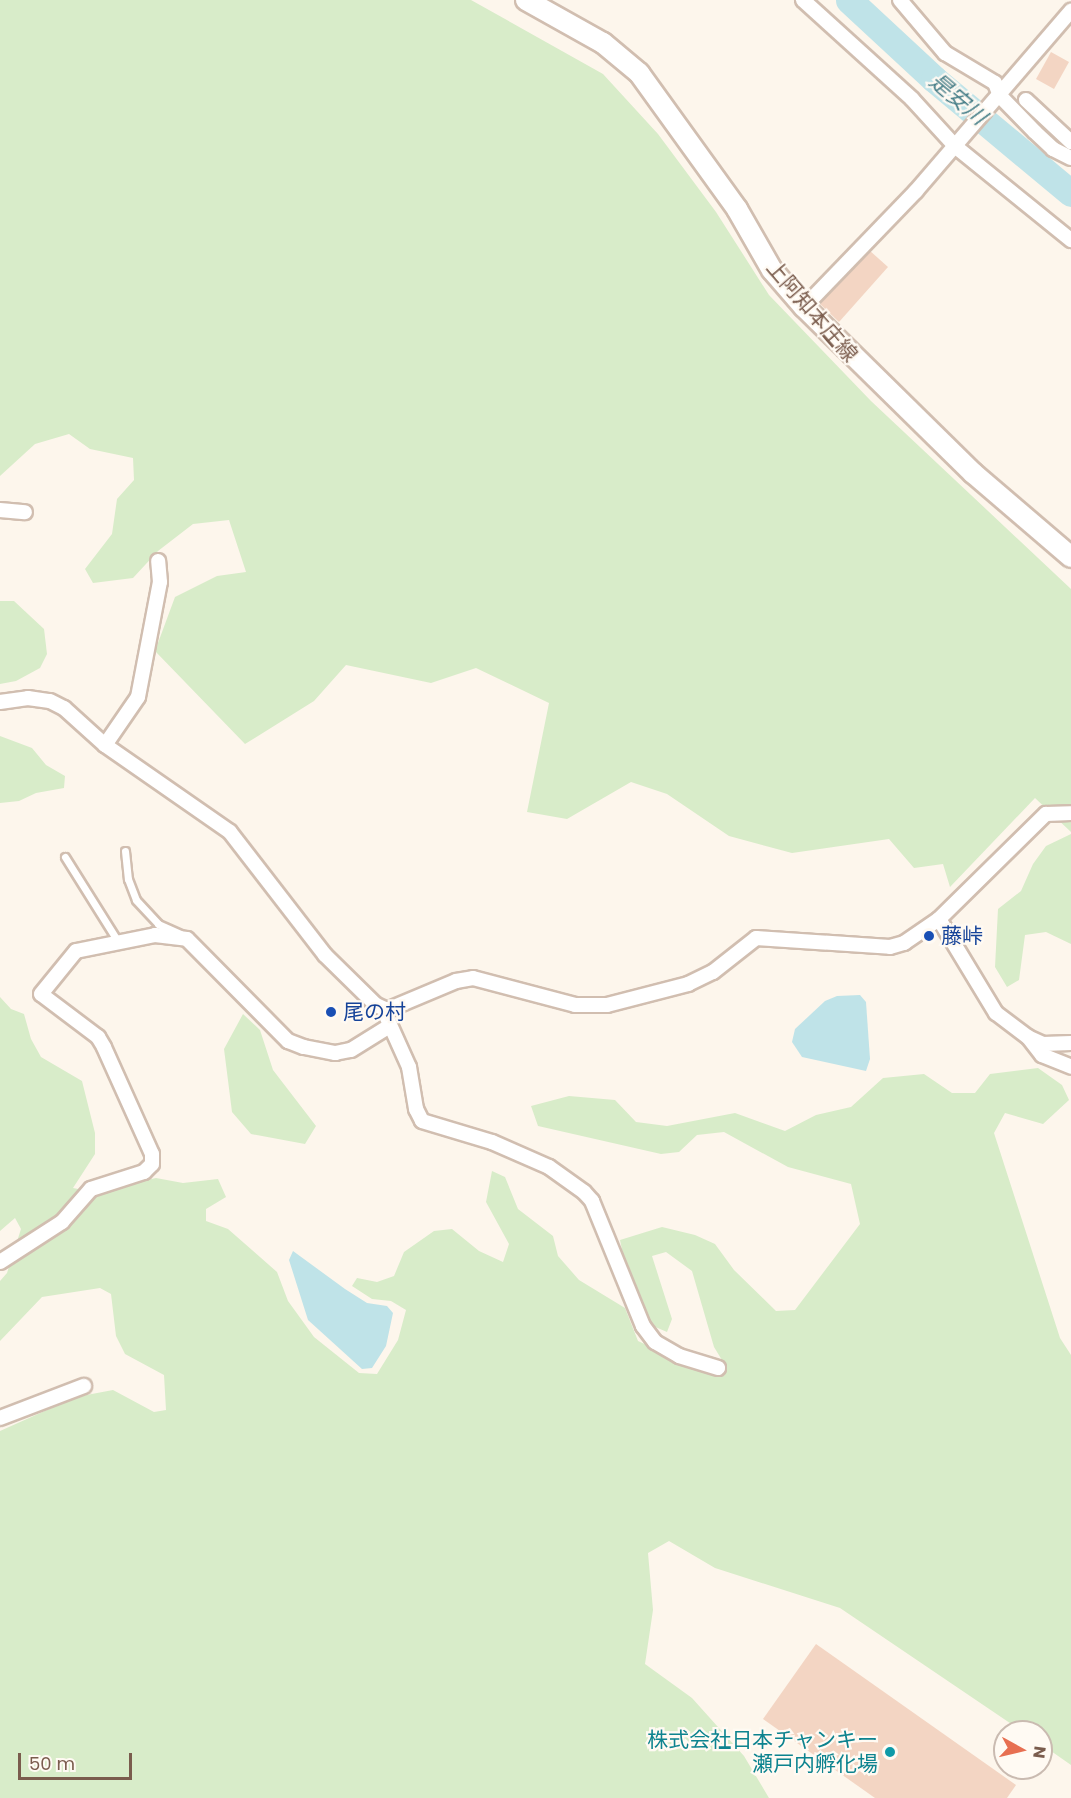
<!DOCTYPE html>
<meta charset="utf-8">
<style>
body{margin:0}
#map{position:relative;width:1071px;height:1798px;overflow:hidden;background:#fdf6ec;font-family:Poppins,"Noto Sans JP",sans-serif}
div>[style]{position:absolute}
.green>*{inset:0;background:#d8ecc9}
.water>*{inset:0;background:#bfe3e8}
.river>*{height:27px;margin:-13.5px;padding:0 13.5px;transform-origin:13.5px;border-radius:13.5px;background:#bfe3e8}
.building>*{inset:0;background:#f3d5c3}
.roads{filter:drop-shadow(2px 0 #d1beb0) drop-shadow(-2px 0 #d1beb0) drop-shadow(0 2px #d1beb0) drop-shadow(0 -2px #d1beb0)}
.lane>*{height:7px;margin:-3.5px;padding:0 3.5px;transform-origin:3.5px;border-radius:3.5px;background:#fff}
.street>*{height:14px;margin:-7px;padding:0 7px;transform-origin:7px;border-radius:7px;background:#fff}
.secondary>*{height:20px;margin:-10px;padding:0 10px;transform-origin:10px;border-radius:10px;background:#fff}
.dots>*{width:16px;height:16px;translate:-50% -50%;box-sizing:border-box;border:3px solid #fffaf3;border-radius:50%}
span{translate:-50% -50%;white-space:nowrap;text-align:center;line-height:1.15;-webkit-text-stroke:4.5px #fffaf3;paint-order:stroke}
.street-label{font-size:21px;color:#7a5c4d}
.transit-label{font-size:21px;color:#164399}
.left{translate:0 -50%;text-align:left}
.culture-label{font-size:21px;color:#0d838f}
.right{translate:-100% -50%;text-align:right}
.water-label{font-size:22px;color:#437c86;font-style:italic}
.north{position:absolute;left:993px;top:1720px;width:60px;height:60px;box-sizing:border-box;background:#fffaf3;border:2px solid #cabbb1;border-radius:50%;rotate:98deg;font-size:16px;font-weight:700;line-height:24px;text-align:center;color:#7a5c4d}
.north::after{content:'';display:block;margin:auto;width:21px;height:27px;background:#e76f51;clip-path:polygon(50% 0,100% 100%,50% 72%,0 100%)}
.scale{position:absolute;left:18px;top:1753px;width:114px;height:27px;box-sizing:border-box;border:3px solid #7a5c4d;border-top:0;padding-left:8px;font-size:18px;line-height:21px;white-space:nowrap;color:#7a5c4d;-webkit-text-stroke:4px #fffaf3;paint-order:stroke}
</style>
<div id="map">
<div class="green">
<div style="clip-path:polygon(0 0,471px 0,603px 74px,658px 134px,716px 212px,769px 295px,871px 401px,1071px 589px,1071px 832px,1035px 798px,950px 887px,943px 864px,914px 868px,889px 839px,792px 853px,729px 836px,667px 794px,631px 782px,567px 819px,527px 812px,549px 703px,476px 668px,431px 683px,346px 665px,314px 701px,245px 744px,155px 651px,175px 597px,217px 576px,246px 572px,229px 520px,193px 524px,158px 551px,133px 578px,93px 583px,85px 569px,112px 534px,117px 499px,134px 480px,133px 458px,90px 449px,69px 434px,35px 444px,0 476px)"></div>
<div style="clip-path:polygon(0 601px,14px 601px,44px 629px,47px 654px,40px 668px,16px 681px,0 684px)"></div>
<div style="clip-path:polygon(0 736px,32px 748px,46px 765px,65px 776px,64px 788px,36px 793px,19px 801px,0 803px)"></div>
<div style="clip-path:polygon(1071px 834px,1071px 944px,1046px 932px,1025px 935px,1019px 980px,1007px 987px,995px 967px,998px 909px,1021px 891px,1033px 864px,1046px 846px)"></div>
<div style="clip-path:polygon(0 997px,11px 1009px,24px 1014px,31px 1039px,41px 1057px,82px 1081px,95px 1133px,95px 1154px,73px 1188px,94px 1192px,156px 1178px,183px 1183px,218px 1179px,226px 1197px,206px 1209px,206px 1221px,228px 1229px,277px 1272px,288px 1301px,314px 1337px,359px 1373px,377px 1374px,398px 1340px,406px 1310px,391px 1301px,372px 1299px,352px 1286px,357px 1278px,377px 1282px,394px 1276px,404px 1252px,434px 1231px,452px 1229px,479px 1251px,503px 1262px,509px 1244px,486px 1202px,492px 1171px,505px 1177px,518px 1209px,553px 1236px,558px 1256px,579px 1280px,625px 1308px,638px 1341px,716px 1377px,725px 1365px,714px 1347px,692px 1271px,666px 1252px,652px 1256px,672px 1319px,667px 1332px,653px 1326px,625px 1264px,620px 1240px,662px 1227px,695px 1235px,715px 1244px,734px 1270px,776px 1311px,795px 1310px,860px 1224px,851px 1184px,788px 1167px,724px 1132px,697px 1135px,679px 1152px,661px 1154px,538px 1126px,531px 1106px,569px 1096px,615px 1100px,636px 1122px,667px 1126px,735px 1113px,785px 1131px,816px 1115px,851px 1107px,883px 1078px,924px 1074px,952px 1093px,975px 1093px,990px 1074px,1038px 1068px,1062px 1085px,1069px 1100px,1043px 1124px,1005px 1113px,994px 1133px,1060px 1338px,1071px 1355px,1071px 1765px,1041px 1744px,1041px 1732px,1023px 1732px,840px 1608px,715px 1568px,669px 1541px,648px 1553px,653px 1610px,645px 1664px,692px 1698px,744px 1756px,769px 1798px,0 1798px,0 1431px,76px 1397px,113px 1390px,154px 1412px,166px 1410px,164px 1375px,125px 1354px,116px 1336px,111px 1294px,100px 1288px,42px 1297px,0 1341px,0 1281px,7px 1273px,21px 1229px,15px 1218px,0 1231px)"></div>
<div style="clip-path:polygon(243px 1014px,260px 1030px,273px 1070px,316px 1126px,305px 1144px,251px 1134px,232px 1112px,224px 1049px)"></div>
</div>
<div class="water">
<div style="clip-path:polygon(860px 995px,866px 1002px,870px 1059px,866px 1071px,802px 1057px,792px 1042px,795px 1029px,825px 1001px,837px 996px)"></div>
<div style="clip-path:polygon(293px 1251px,345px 1289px,367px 1303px,387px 1306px,393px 1313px,386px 1346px,372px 1368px,362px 1369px,308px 1320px,289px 1260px)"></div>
</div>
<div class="river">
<div style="left:849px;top:0;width:116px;rotate:42.9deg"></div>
<div style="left:934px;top:79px;width:178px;rotate:39.8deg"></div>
</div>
<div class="building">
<div style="clip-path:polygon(1051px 52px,1069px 62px,1054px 89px,1036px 79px)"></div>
<div style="clip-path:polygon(869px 250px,888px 267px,839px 322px,820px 304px)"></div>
<div style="clip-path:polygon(816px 1644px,1016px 1785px,1007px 1798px,875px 1798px,763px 1719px)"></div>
</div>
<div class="roads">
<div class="lane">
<div style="left:125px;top:851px;width:28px;rotate:84deg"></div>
<div style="left:128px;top:879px;width:22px;rotate:69deg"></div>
<div style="left:136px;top:900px;width:33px;rotate:47deg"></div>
<div style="left:158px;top:924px;width:24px;rotate:24deg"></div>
<div style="left:65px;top:857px;width:98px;rotate:57.9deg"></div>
</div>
<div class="street">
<div style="left:803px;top:0;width:147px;rotate:42.2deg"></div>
<div style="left:912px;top:99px;width:65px;rotate:47.5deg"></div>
<div style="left:956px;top:147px;width:148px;rotate:39deg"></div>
<div style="left:900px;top:0;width:70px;rotate:49.7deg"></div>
<div style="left:945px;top:53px;width:58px;rotate:31deg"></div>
<div style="left:995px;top:83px;width:14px;rotate:69deg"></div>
<div style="left:1000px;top:96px;width:50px;rotate:45.8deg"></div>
<div style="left:1035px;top:132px;width:25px;rotate:43deg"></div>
<div style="left:1053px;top:149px;width:20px;rotate:27deg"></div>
<div style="left:1026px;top:100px;width:62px;rotate:43deg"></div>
<div style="left:804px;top:307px;width:161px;rotate:-46deg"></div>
<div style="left:916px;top:191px;width:238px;rotate:-49.3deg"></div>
<div style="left:0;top:510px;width:25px;rotate:5deg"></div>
<div style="left:0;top:702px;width:28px;rotate:-8deg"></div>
<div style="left:28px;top:698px;width:22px;rotate:8deg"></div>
<div style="left:50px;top:701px;width:16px;rotate:27deg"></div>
<div style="left:64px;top:708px;width:55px;rotate:42.1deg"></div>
<div style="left:105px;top:745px;width:152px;rotate:34.8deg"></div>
<div style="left:230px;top:832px;width:155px;rotate:52.3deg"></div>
<div style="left:325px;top:955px;width:71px;rotate:44.4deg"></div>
<div style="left:376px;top:1005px;width:12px;rotate:24deg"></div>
<div style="left:387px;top:1010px;width:75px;rotate:-22.8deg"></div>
<div style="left:456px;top:981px;width:17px;rotate:-10deg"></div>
<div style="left:473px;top:978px;width:106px;rotate:14.8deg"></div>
<div style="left:575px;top:1005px;width:32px"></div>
<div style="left:607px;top:1005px;width:84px;rotate:-14.5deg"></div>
<div style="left:688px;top:984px;width:28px;rotate:-26deg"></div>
<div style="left:713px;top:972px;width:55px;rotate:-38.3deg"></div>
<div style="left:756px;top:938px;width:134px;rotate:3.8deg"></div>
<div style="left:890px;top:947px;width:15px;rotate:-16deg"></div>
<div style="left:904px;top:943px;width:42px;rotate:-34.4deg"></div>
<div style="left:939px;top:919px;width:150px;rotate:-44.5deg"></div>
<div style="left:1046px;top:814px;width:25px;rotate:-2deg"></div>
<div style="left:105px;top:745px;width:58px;rotate:-55.5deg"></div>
<div style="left:138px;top:697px;width:117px;rotate:-79.2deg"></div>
<div style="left:160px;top:582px;width:21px;rotate:-95deg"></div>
<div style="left:939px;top:919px;width:110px;rotate:58.8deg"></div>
<div style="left:996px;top:1013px;width:40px;rotate:37deg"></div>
<div style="left:1028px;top:1037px;width:23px;rotate:52deg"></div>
<div style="left:1042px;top:1055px;width:31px;rotate:22deg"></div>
<div style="left:387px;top:1018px;width:54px;rotate:65.8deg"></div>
<div style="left:409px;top:1067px;width:43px;rotate:80.5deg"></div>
<div style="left:416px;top:1109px;width:13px;rotate:63deg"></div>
<div style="left:422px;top:1121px;width:73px;rotate:16.7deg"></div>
<div style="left:492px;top:1142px;width:62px;rotate:23.7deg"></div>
<div style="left:549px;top:1167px;width:43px;rotate:35.5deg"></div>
<div style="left:584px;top:1192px;width:12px;rotate:48deg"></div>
<div style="left:592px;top:1201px;width:135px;rotate:67.8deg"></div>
<div style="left:643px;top:1326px;width:20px;rotate:53deg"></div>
<div style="left:655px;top:1342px;width:28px;rotate:30deg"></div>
<div style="left:679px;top:1356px;width:41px;rotate:17.1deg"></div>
<div style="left:1030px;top:1038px;width:14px;rotate:25deg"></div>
<div style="left:1043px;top:1044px;width:28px;rotate:-2deg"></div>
<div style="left:0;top:1262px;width:74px;rotate:-32.8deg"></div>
<div style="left:62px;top:1222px;width:44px;rotate:-48.7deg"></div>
<div style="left:91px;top:1189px;width:56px;rotate:-17.8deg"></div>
<div style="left:144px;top:1172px;width:11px;rotate:-45deg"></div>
<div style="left:152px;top:1164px;width:10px;rotate:-90deg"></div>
<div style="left:152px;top:1154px;width:117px;rotate:-114.2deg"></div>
<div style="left:104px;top:1047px;width:12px;rotate:-121deg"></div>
<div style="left:98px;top:1037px;width:71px;rotate:-143deg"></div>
<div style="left:41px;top:994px;width:55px;rotate:-50.9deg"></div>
<div style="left:76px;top:951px;width:81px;rotate:-11.4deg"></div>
<div style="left:155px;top:935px;width:32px;rotate:7deg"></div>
<div style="left:187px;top:939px;width:144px;rotate:45.3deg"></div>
<div style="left:288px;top:1041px;width:17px;rotate:21deg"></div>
<div style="left:304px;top:1047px;width:32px;rotate:11deg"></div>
<div style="left:335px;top:1053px;width:16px;rotate:-11deg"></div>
<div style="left:351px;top:1050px;width:44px;rotate:-31.9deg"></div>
<div style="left:0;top:1418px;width:90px;rotate:-20.9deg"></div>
</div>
<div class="secondary">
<div style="left:526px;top:0;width:88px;rotate:29.2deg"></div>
<div style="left:603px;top:43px;width:47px;rotate:39.8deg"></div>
<div style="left:639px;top:73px;width:168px;rotate:54.2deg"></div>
<div style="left:737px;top:209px;width:70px;rotate:60.2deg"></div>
<div style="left:772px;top:270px;width:49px;rotate:49.1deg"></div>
<div style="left:804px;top:307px;width:237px;rotate:44.5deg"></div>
<div style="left:973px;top:473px;width:129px;rotate:40.6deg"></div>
</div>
</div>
<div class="dots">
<div style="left:929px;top:936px;background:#1a4fb4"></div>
<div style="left:331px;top:1012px;background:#1a4fb4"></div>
<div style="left:890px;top:1752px;background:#0f9aa8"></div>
</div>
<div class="street-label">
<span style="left:812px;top:311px;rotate:49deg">上阿知本庄線</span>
</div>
<div class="transit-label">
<span class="left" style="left:941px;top:936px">藤峠</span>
<span class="left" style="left:343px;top:1012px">尾の村</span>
</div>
<div class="culture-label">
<span class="right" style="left:878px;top:1752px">株式会社日本チャンキー<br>瀬戸内孵化場</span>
</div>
<div class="water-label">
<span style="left:958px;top:99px;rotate:40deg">是安川</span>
</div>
<div class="north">N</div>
<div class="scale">50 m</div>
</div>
